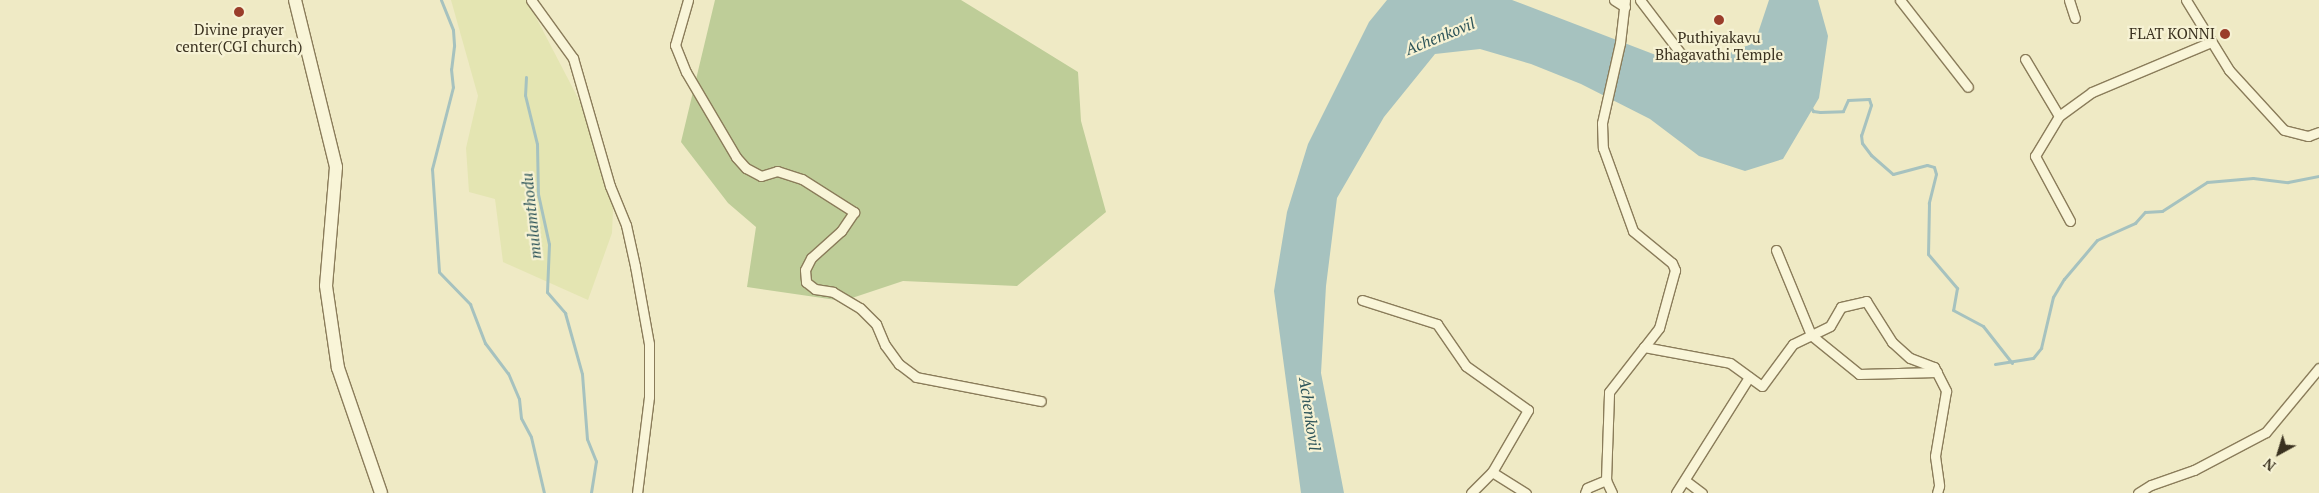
<!DOCTYPE html>
<style>
body{margin:0}
#map{position:relative;width:2319px;height:493px;overflow:hidden;background:#efeac5;font-family:"PT Serif",serif}
div>[style]{position:absolute}
.farmland>*{inset:0;background:#e4e5b2}
.green>*{inset:0;background:#becd98}
.water>*{inset:0;background:#a6c2bf}
.stream>*{height:3px;margin:-1.5px;padding:0 1.5px;transform-origin:1.5px;border-radius:1.5px;background:#a6c2bf}
.roads{filter:drop-shadow(1px 0 #8a7c5a) drop-shadow(-1px 0 #8a7c5a) drop-shadow(0 1px #8a7c5a) drop-shadow(0 -1px #8a7c5a)}
.street>*{height:9px;margin:-4.5px;padding:0 4.5px;transform-origin:4.5px;border-radius:4.5px;background:#f9f5d8}
.secondary>*{height:12px;margin:-6px;padding:0 6px;transform-origin:6px;border-radius:6px;background:#f9f5d8}
.dots>*{width:14px;height:14px;translate:-50% -50%;box-sizing:border-box;border:2px solid #f6f2d4;border-radius:50%}
span{translate:-50% -50%;white-space:nowrap;text-align:center;line-height:1.15;-webkit-text-stroke:4.5px #f6f2d4;paint-order:stroke}
.poi-label{font-size:15px;color:#3a311f}
.right{translate:-100% -50%;text-align:right}
.water-label{font-size:16px;color:#2e555a;font-style:italic}
.north{position:absolute;left:2254px;top:428px;width:50px;height:50px;-webkit-text-stroke:4px #f6f2d4;paint-order:stroke;rotate:219deg;font-size:14px;font-weight:700;line-height:20px;text-align:center;color:#3a311f}
.north::after{content:'';display:block;margin:auto;width:18px;height:22px;background:#3a311f;clip-path:polygon(50% 0,100% 100%,50% 72%,0 100%)}
</style>
<div id="map">
<div class="farmland">
<div style="clip-path:polygon(451px 0,527px 0,592px 125px,614px 187px,612px 233px,588px 300px,503px 262px,495px 199px,469px 192px,466px 148px,478px 96px)"></div>
</div>
<div class="green">
<div style="clip-path:polygon(715px 0,961px 0,1078px 72px,1081px 121px,1106px 212px,1017px 286px,903px 281px,843px 301px,747px 287px,756px 227px,728px 203px,681px 142px)"></div>
</div>
<div class="water">
<div style="clip-path:polygon(1387px 0,1512px 0,1661px 57px,1712px 61px,1755px 42px,1769px 0,1818px 0,1828px 36px,1819px 98px,1783px 159px,1745px 171px,1699px 156px,1650px 119px,1581px 84px,1531px 64px,1480px 49px,1435px 54px,1384px 117px,1337px 198px,1326px 286px,1321px 373px,1344px 493px,1301px 493px,1274px 291px,1287px 212px,1308px 144px,1369px 22px)"></div>
</div>
<div class="stream">
<div style="left:441px;top:0;width:32px;rotate:68deg"></div>
<div style="left:453px;top:30px;width:16px;rotate:86deg"></div>
<div style="left:454px;top:46px;width:23px;rotate:97deg"></div>
<div style="left:451px;top:69px;width:18px;rotate:84deg"></div>
<div style="left:453px;top:87px;width:85px;rotate:104.4deg"></div>
<div style="left:432px;top:169px;width:103px;rotate:86.1deg"></div>
<div style="left:439px;top:272px;width:45px;rotate:45.9deg"></div>
<div style="left:470px;top:304px;width:42px;rotate:69deg"></div>
<div style="left:485px;top:343px;width:38px;rotate:53deg"></div>
<div style="left:508px;top:373px;width:28px;rotate:67deg"></div>
<div style="left:519px;top:399px;width:19px;rotate:84deg"></div>
<div style="left:521px;top:418px;width:21px;rotate:62deg"></div>
<div style="left:531px;top:437px;width:57px;rotate:76.9deg"></div>
<div style="left:526px;top:77px;width:18px;rotate:93deg"></div>
<div style="left:525px;top:95px;width:50px;rotate:76.2deg"></div>
<div style="left:537px;top:144px;width:50px;rotate:88.9deg"></div>
<div style="left:538px;top:194px;width:51px;rotate:77.6deg"></div>
<div style="left:549px;top:244px;width:48px;rotate:92.4deg"></div>
<div style="left:547px;top:292px;width:28px;rotate:49deg"></div>
<div style="left:565px;top:313px;width:63px;rotate:74.4deg"></div>
<div style="left:582px;top:374px;width:65px;rotate:85.6deg"></div>
<div style="left:587px;top:439px;width:24px;rotate:68deg"></div>
<div style="left:596px;top:461px;width:32px;rotate:99deg"></div>
<div style="left:1810px;top:106px;width:6px;rotate:59deg"></div>
<div style="left:1813px;top:111px;width:7px;rotate:8deg"></div>
<div style="left:1820px;top:112px;width:23px;rotate:-2deg"></div>
<div style="left:1843px;top:111px;width:12px;rotate:-66deg"></div>
<div style="left:1848px;top:100px;width:21px;rotate:-3deg"></div>
<div style="left:1869px;top:99px;width:6px;rotate:72deg"></div>
<div style="left:1871px;top:105px;width:32px;rotate:108deg"></div>
<div style="left:1861px;top:135px;width:8px;rotate:83deg"></div>
<div style="left:1862px;top:143px;width:15px;rotate:53deg"></div>
<div style="left:1871px;top:155px;width:29px;rotate:41deg"></div>
<div style="left:1893px;top:174px;width:35px;rotate:-15deg"></div>
<div style="left:1927px;top:165px;width:7px;rotate:16deg"></div>
<div style="left:1934px;top:167px;width:7px;rotate:74deg"></div>
<div style="left:1936px;top:174px;width:30px;rotate:104deg"></div>
<div style="left:1929px;top:203px;width:51px;rotate:91.1deg"></div>
<div style="left:1928px;top:254px;width:45px;rotate:49.5deg"></div>
<div style="left:1957px;top:288px;width:22px;rotate:100deg"></div>
<div style="left:1953px;top:310px;width:34px;rotate:28deg"></div>
<div style="left:1983px;top:326px;width:47px;rotate:51.9deg"></div>
<div style="left:1995px;top:364px;width:38px;rotate:-9deg"></div>
<div style="left:2033px;top:358px;width:13px;rotate:-51deg"></div>
<div style="left:2041px;top:348px;width:52px;rotate:-76.8deg"></div>
<div style="left:2053px;top:297px;width:21px;rotate:-59deg"></div>
<div style="left:2064px;top:279px;width:51px;rotate:-49.8deg"></div>
<div style="left:2097px;top:240px;width:42px;rotate:-24.1deg"></div>
<div style="left:2135px;top:223px;width:15px;rotate:-48deg"></div>
<div style="left:2145px;top:212px;width:17px;rotate:-3deg"></div>
<div style="left:2162px;top:211px;width:54px;rotate:-32.8deg"></div>
<div style="left:2207px;top:182px;width:46px;rotate:-5deg"></div>
<div style="left:2253px;top:178px;width:35px;rotate:7deg"></div>
<div style="left:2288px;top:182px;width:32px;rotate:-11deg"></div>
</div>
<div class="roads">
<div class="street">
<div style="left:531px;top:0;width:72px;rotate:54.1deg"></div>
<div style="left:573px;top:58px;width:133px;rotate:73.9deg"></div>
<div style="left:610px;top:186px;width:42px;rotate:67.7deg"></div>
<div style="left:626px;top:225px;width:42px;rotate:77.6deg"></div>
<div style="left:635px;top:266px;width:79px;rotate:79.8deg"></div>
<div style="left:649px;top:344px;width:53px;rotate:90deg"></div>
<div style="left:649px;top:397px;width:97px;rotate:97.1deg"></div>
<div style="left:688px;top:0;width:47px;rotate:106.1deg"></div>
<div style="left:675px;top:45px;width:29px;rotate:68deg"></div>
<div style="left:686px;top:72px;width:99px;rotate:59.5deg"></div>
<div style="left:736px;top:157px;width:15px;rotate:48deg"></div>
<div style="left:746px;top:168px;width:17px;rotate:28deg"></div>
<div style="left:761px;top:176px;width:17px;rotate:-17deg"></div>
<div style="left:777px;top:171px;width:26px;rotate:18deg"></div>
<div style="left:802px;top:179px;width:62px;rotate:32.4deg"></div>
<div style="left:854px;top:212px;width:23px;rotate:124deg"></div>
<div style="left:841px;top:231px;width:40px;rotate:138deg"></div>
<div style="left:811px;top:258px;width:13px;rotate:117deg"></div>
<div style="left:805px;top:270px;width:12px;rotate:85deg"></div>
<div style="left:806px;top:282px;width:11px;rotate:38deg"></div>
<div style="left:815px;top:289px;width:18px;rotate:9deg"></div>
<div style="left:833px;top:292px;width:31px;rotate:31deg"></div>
<div style="left:860px;top:308px;width:23px;rotate:45deg"></div>
<div style="left:876px;top:324px;width:23px;rotate:67deg"></div>
<div style="left:885px;top:345px;width:24px;rotate:54deg"></div>
<div style="left:899px;top:364px;width:21px;rotate:37deg"></div>
<div style="left:916px;top:377px;width:127px;rotate:10.9deg"></div>
<div style="left:1614px;top:0;width:13px;rotate:32deg"></div>
<div style="left:1625px;top:0;width:43px;rotate:96.6deg"></div>
<div style="left:1620px;top:43px;width:82px;rotate:102.7deg"></div>
<div style="left:1602px;top:123px;width:25px;rotate:88deg"></div>
<div style="left:1603px;top:148px;width:88px;rotate:70.1deg"></div>
<div style="left:1633px;top:231px;width:50px;rotate:39.4deg"></div>
<div style="left:1672px;top:263px;width:8px;rotate:67deg"></div>
<div style="left:1675px;top:270px;width:60px;rotate:105.4deg"></div>
<div style="left:1659px;top:328px;width:24px;rotate:128deg"></div>
<div style="left:1644px;top:347px;width:87px;rotate:10.5deg"></div>
<div style="left:1730px;top:363px;width:39px;rotate:36deg"></div>
<div style="left:1762px;top:386px;width:52px;rotate:-53.6deg"></div>
<div style="left:1793px;top:344px;width:41px;rotate:-25.9deg"></div>
<div style="left:1830px;top:326px;width:22px;rotate:-60deg"></div>
<div style="left:1841px;top:307px;width:26px;rotate:-13deg"></div>
<div style="left:1866px;top:301px;width:49px;rotate:57.6deg"></div>
<div style="left:1892px;top:342px;width:24px;rotate:42deg"></div>
<div style="left:1910px;top:358px;width:26px;rotate:21deg"></div>
<div style="left:1934px;top:367px;width:27px;rotate:63deg"></div>
<div style="left:1946px;top:391px;width:66px;rotate:99.6deg"></div>
<div style="left:1935px;top:456px;width:30px;rotate:82deg"></div>
<div style="left:1939px;top:486px;width:7px;rotate:106deg"></div>
<div style="left:1640px;top:0;width:74px;rotate:52.7deg"></div>
<div style="left:1900px;top:0;width:110px;rotate:52deg"></div>
<div style="left:2069px;top:0;width:19px;rotate:72deg"></div>
<div style="left:2186px;top:0;width:82px;rotate:58.4deg"></div>
<div style="left:2229px;top:70px;width:81px;rotate:47.5deg"></div>
<div style="left:2284px;top:130px;width:25px;rotate:14deg"></div>
<div style="left:2308px;top:136px;width:12px;rotate:-20deg"></div>
<div style="left:2025px;top:59px;width:66px;rotate:59.2deg"></div>
<div style="left:2070px;top:221px;width:74px;rotate:-118.3deg"></div>
<div style="left:2035px;top:156px;width:47px;rotate:-59deg"></div>
<div style="left:2059px;top:116px;width:41px;rotate:-36deg"></div>
<div style="left:2092px;top:92px;width:129px;rotate:-22.8deg"></div>
<div style="left:1776px;top:250px;width:92px;rotate:67.6deg"></div>
<div style="left:1811px;top:335px;width:62px;rotate:39.1deg"></div>
<div style="left:1859px;top:374px;width:78px;rotate:-1.5deg"></div>
<div style="left:1362px;top:300px;width:79px;rotate:17.7deg"></div>
<div style="left:1437px;top:324px;width:51px;rotate:55.4deg"></div>
<div style="left:1466px;top:366px;width:76px;rotate:35.4deg"></div>
<div style="left:1528px;top:410px;width:72px;rotate:120.1deg"></div>
<div style="left:1686px;top:481px;width:20px;rotate:37deg"></div>
<div style="left:1471px;top:493px;width:30px;rotate:-45deg"></div>
<div style="left:1492px;top:472px;width:40px;rotate:32deg"></div>
<div style="left:1585px;top:493px;width:5px;rotate:-68deg"></div>
<div style="left:1587px;top:488px;width:21px;rotate:-23deg"></div>
<div style="left:1612px;top:493px;width:14px;rotate:-115deg"></div>
<div style="left:1606px;top:480px;width:88px;rotate:-88deg"></div>
<div style="left:1609px;top:392px;width:57px;rotate:-52.1deg"></div>
<div style="left:1676px;top:493px;width:137px;rotate:-57.8deg"></div>
<div style="left:2138px;top:493px;width:15px;rotate:-32deg"></div>
<div style="left:2151px;top:485px;width:46px;rotate:-19.2deg"></div>
<div style="left:2194px;top:470px;width:81px;rotate:-27.8deg"></div>
<div style="left:2266px;top:432px;width:83px;rotate:-50.4deg"></div>
</div>
<div class="secondary">
<div style="left:295px;top:0;width:172px;rotate:76.2deg"></div>
<div style="left:336px;top:167px;width:119px;rotate:94.8deg"></div>
<div style="left:326px;top:286px;width:83px;rotate:81.7deg"></div>
<div style="left:338px;top:368px;width:132px;rotate:71deg"></div>
</div>
</div>
<div class="dots">
<div style="left:239px;top:12px;background:#9a3d2a"></div>
<div style="left:1719px;top:20px;background:#9a3d2a"></div>
<div style="left:2225px;top:34px;background:#9a3d2a"></div>
</div>
<div class="poi-label">
<span style="left:239px;top:38px">Divine prayer<br>center(CGI church)</span>
<span class="right" style="left:2215px;top:34px">FLAT KONNI</span>
<span style="left:1719px;top:46px">Puthiyakavu<br>Bhagavathi Temple</span>
</div>
<div class="water-label">
<span style="left:1440px;top:36px;rotate:-22deg">Achenkovil</span>
<span style="left:531px;top:216px;rotate:-96deg">mulamthodu</span>
<span style="left:1310px;top:414px;rotate:82deg">Achenkovil</span>
</div>
<div class="north">N</div>
</div>
